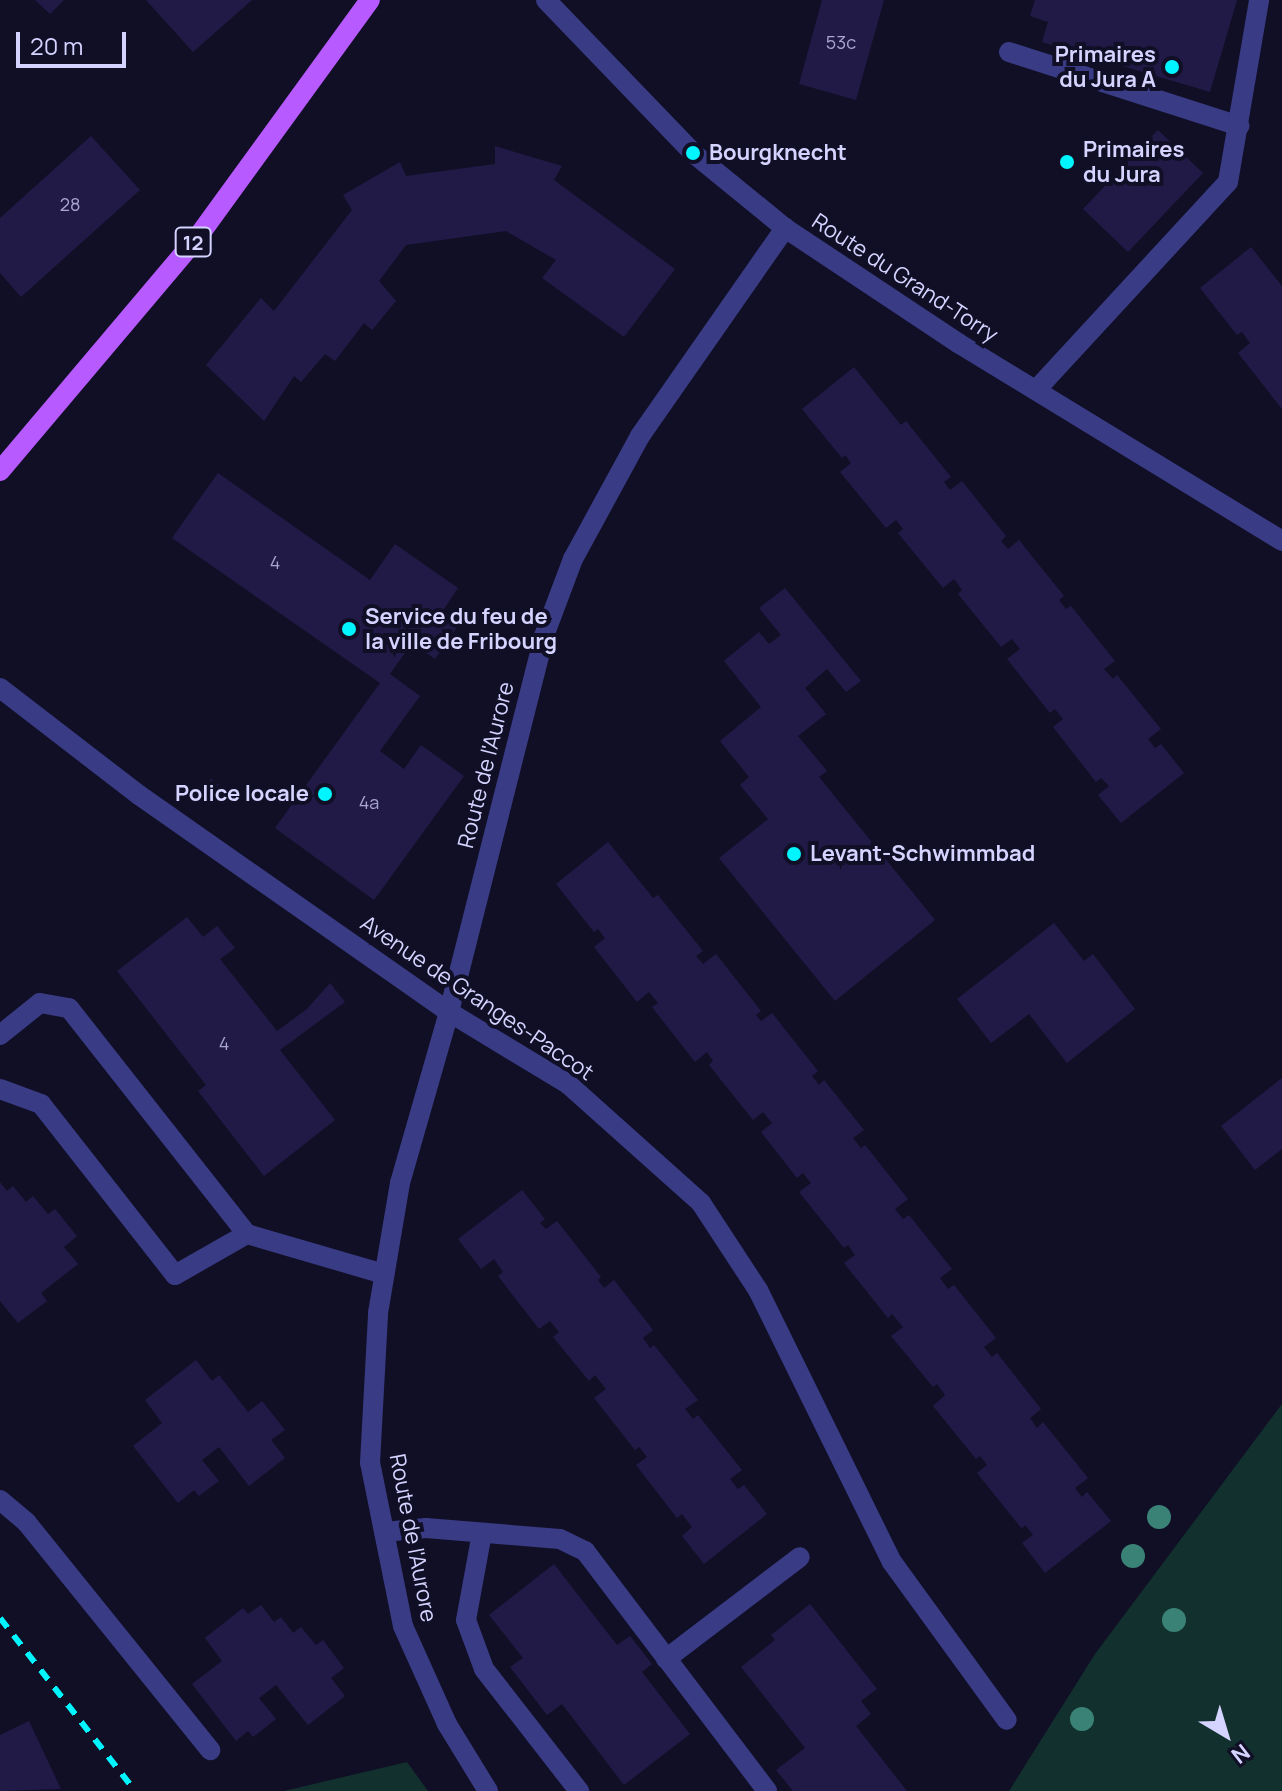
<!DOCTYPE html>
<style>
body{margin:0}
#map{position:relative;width:1282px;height:1791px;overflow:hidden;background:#110f26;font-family:Manrope,sans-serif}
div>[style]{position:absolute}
.green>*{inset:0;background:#12302d}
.building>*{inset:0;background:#211a47}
.lane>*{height:20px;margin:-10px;padding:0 10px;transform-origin:10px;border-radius:10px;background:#393b85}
.street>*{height:20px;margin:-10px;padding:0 10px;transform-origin:10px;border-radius:10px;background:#393b85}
.primary>*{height:20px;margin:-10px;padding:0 10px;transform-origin:10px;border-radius:10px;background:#b75aff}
.rail>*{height:6px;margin-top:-3px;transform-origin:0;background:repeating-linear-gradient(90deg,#00f5fe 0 12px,transparent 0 22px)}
.trees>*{width:24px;height:24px;margin:-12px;border-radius:50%;background:#3b8276}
.dots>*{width:22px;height:22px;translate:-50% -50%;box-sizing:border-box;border:4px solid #110f26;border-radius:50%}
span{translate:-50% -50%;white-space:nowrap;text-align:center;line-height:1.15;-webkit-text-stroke:8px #110f26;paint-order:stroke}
.number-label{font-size:18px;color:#a8a5d1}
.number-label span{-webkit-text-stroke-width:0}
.shield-label span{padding:2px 6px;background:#110f26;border:2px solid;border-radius:6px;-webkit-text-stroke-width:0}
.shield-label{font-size:20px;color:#d5d3ff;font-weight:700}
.poi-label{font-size:22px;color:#d5d3ff;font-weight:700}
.right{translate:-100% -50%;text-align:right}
.left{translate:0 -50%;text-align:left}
.street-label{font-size:22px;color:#d5d3ff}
.north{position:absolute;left:1186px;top:1695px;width:80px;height:80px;-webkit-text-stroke:6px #110f26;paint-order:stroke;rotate:142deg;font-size:22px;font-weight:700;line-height:32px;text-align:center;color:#d5d3ff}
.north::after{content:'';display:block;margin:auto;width:28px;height:36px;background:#d5d3ff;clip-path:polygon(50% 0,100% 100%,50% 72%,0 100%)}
.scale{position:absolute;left:16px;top:32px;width:110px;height:36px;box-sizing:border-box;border:4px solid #d5d3ff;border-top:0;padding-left:10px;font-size:24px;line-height:28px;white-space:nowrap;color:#d5d3ff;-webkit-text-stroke:6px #110f26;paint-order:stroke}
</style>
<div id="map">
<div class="green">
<div style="clip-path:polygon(1282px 1404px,1282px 1791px,1009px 1791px,1095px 1654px)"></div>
<div style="clip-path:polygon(407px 1762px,428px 1791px,284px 1791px)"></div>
</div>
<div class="building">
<div style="clip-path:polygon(35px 0,64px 0,50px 14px)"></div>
<div style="clip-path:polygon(146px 0,252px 0,193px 52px)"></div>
<div style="clip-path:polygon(822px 0,884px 0,856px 100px,799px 84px)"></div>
<div style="clip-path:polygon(1035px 0,1237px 0,1210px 92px,1042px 42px,1048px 22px,1030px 16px)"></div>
<div style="clip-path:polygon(1158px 130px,1203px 173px,1128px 252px,1083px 209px)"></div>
<div style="clip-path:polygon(91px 136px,140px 190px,21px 297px,0 273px,0 218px)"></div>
<div style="clip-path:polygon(495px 146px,562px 166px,554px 180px,675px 269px,624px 337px,542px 278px,556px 260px,506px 231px,406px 245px,379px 281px,396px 301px,372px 330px,364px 323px,335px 361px,325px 354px,301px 382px,294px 376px,264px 421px,206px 365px,261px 298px,274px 311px,352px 210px,343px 195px,400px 162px,406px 176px,495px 164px)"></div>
<div style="clip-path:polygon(1251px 247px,1282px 286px,1282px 409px,1238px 353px,1250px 343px,1242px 332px,1237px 335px,1200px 288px)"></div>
<div style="clip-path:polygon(854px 367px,901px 425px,906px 421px,951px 477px,944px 482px,950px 490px,962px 481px,1006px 536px,1001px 541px,1008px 549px,1019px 540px,1064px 596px,1059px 600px,1066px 609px,1071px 606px,1115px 661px,1104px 669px,1113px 679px,1117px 675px,1161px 729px,1148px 739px,1155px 748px,1161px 744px,1184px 773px,1121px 823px,1098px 795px,1109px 786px,1101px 778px,1096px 782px,1053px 727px,1063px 719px,1055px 709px,1050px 713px,1007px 659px,1020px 649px,1012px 639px,1001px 647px,958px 594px,962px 590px,954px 579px,943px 588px,898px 533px,903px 529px,896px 520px,886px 528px,840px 472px,851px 463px,845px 455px,842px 458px,802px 409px)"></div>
<div style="clip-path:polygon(218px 473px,370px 580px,395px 544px,458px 588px,440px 615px,457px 627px,435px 659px,412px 643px,390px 674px,420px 696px,380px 751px,404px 769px,421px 745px,464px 776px,374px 900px,275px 828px,380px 683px,172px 538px)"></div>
<div style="clip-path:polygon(785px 588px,861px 681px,846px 692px,827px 669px,805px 688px,826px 714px,798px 736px,827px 771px,819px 777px,935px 920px,835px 1001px,719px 858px,768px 819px,740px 785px,749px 777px,720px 741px,761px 707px,724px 661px,759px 632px,769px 644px,781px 635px,759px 608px)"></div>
<div style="clip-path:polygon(211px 779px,231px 793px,223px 803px,204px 788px)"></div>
<div style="clip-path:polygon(608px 842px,653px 898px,658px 895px,703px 951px,696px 956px,703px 964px,716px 954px,761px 1011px,756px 1015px,761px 1021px,772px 1013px,818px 1071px,812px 1076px,819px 1085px,824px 1080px,864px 1130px,853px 1138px,861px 1148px,865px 1145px,908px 1199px,895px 1209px,903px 1219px,909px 1215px,952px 1269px,940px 1278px,948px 1289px,954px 1285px,996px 1338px,984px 1347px,992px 1357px,997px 1353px,1041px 1409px,1030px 1418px,1037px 1428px,1043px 1422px,1088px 1478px,1075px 1488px,1082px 1497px,1087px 1492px,1111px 1521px,1045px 1573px,1022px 1543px,1033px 1535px,1025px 1525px,1022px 1529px,977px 1473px,987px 1465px,980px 1456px,976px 1459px,933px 1406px,945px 1395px,937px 1384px,933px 1387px,891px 1336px,903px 1327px,892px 1314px,888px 1318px,844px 1263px,855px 1255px,848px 1245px,844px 1248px,799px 1192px,811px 1183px,803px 1173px,797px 1178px,761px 1132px,772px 1123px,763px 1112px,753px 1120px,709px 1065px,713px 1061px,707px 1052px,695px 1062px,652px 1007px,658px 1003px,649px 992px,637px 1002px,594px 947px,605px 938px,598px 929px,594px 932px,556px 884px)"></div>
<div style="clip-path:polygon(187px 917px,203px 937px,217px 926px,235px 948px,220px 959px,277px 1031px,307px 1009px,330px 983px,345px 1002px,280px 1050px,335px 1120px,264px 1176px,198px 1091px,206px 1085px,117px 971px)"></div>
<div style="clip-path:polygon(1054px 923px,1084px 961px,1093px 954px,1135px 1009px,1067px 1063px,1029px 1014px,991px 1043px,957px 999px)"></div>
<div style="clip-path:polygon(1282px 1078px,1282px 1149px,1255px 1170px,1221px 1126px)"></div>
<div style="clip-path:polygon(0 1182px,7px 1191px,13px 1186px,26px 1202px,33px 1196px,48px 1214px,55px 1209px,77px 1236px,64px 1247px,78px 1264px,41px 1293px,47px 1301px,18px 1323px,0 1301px)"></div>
<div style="clip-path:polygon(522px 1190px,545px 1219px,540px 1223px,546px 1229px,557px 1221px,601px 1277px,598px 1280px,604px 1288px,614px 1280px,653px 1330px,643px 1338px,650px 1348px,654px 1345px,698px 1400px,685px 1409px,693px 1419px,698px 1415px,742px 1470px,730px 1479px,738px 1489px,744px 1485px,767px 1514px,704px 1564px,682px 1536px,692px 1527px,682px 1514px,677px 1518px,636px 1465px,647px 1457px,639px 1447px,635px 1450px,594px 1398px,606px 1389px,595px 1375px,589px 1381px,553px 1337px,559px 1332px,550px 1321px,539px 1329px,498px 1276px,503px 1272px,494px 1259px,481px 1269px,458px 1239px)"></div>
<div style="clip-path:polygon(196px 1360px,212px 1381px,219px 1375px,248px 1412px,262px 1401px,285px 1430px,271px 1440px,285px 1458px,249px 1486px,219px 1447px,202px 1460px,219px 1481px,199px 1496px,194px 1490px,178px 1503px,133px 1446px,162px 1423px,145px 1400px)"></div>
<div style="clip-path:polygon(554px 1564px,617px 1645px,630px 1636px,652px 1664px,642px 1672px,690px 1734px,624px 1785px,562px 1704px,547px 1715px,510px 1667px,523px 1658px,489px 1615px)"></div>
<div style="clip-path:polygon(810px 1604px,877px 1689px,861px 1701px,871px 1714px,856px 1726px,907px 1791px,793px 1791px,776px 1770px,805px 1748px,741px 1667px,775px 1640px,771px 1635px)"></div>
<div style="clip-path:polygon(261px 1605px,274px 1622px,281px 1617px,293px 1633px,301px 1627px,316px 1645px,323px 1640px,344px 1668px,331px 1678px,345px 1696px,308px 1725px,276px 1685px,259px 1698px,276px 1719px,253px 1737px,248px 1731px,236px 1741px,192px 1684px,222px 1661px,205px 1638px,243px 1608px,248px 1614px)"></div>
<div style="clip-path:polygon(29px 1721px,61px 1789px,0 1791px,0 1735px)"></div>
</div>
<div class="lane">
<div style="left:1009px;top:52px;width:242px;rotate:17.8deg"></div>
<div style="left:1036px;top:390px;width:283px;rotate:-47.3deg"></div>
<div style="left:1228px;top:182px;width:185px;rotate:-80.3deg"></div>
<div style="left:0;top:1035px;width:51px;rotate:-38.7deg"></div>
<div style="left:40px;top:1003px;width:29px;rotate:10deg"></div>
<div style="left:69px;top:1008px;width:288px;rotate:51.8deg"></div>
<div style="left:384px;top:1532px;width:42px;rotate:-5.4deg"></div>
<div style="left:426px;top:1528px;width:134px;rotate:4.7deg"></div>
<div style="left:560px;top:1539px;width:28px;rotate:26deg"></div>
<div style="left:585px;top:1551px;width:301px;rotate:52.8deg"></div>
<div style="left:482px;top:1533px;width:88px;rotate:100.4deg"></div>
<div style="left:466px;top:1620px;width:52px;rotate:69.8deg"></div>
<div style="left:484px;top:1669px;width:155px;rotate:52.1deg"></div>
<div style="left:666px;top:1659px;width:168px;rotate:-37.3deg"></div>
</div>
<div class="street">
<div style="left:546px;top:0;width:212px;rotate:46.1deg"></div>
<div style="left:693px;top:153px;width:119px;rotate:39.2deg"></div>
<div style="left:785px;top:228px;width:208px;rotate:33.6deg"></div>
<div style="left:958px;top:343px;width:380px;rotate:31.4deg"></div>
<div style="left:0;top:688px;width:175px;rotate:37.6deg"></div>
<div style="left:139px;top:795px;width:378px;rotate:35deg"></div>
<div style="left:449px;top:1012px;width:139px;rotate:31.2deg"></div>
<div style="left:568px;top:1084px;width:178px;rotate:41.8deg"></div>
<div style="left:701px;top:1203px;width:104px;rotate:56.8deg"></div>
<div style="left:758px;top:1290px;width:303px;rotate:63.8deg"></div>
<div style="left:892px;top:1562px;width:195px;rotate:54deg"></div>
<div style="left:0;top:1089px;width:44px;rotate:20.1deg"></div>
<div style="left:41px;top:1104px;width:217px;rotate:51.9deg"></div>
<div style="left:175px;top:1275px;width:83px;rotate:-29.7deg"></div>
<div style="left:247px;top:1234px;width:143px;rotate:16.3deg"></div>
<div style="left:0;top:1500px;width:35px;rotate:40deg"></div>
<div style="left:27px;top:1523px;width:292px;rotate:51.1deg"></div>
<div style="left:488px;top:1791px;width:79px;rotate:-121.5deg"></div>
<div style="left:447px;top:1724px;width:107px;rotate:-114.2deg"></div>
<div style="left:403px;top:1626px;width:166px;rotate:-101.4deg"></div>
<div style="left:370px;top:1463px;width:150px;rotate:-86.9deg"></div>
<div style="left:378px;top:1313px;width:132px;rotate:-80.4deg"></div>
<div style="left:400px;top:1183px;width:178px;rotate:-74deg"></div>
<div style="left:449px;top:1012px;width:388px;rotate:-75.8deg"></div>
<div style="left:544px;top:636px;width:82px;rotate:-69.4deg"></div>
<div style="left:573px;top:559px;width:140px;rotate:-61.4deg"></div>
<div style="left:640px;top:436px;width:254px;rotate:-55.1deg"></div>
</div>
<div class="primary">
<div style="left:0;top:471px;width:305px;rotate:-49.8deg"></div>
<div style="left:197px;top:238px;width:294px;rotate:-54deg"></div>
</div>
<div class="rail">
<div style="left:0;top:1618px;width:219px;rotate:52deg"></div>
</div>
<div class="trees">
<div style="left:1159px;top:1517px"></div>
<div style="left:1133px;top:1556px"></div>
<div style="left:1174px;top:1620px"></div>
<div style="left:1082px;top:1719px"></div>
</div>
<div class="dots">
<div style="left:1172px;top:67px;background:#00f5fe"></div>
<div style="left:693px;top:153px;background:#00f5fe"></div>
<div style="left:1067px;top:162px;background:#00f5fe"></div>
<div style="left:349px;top:629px;background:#00f5fe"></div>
<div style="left:325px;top:794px;background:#00f5fe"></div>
<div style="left:794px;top:854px;background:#00f5fe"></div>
</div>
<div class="number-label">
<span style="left:841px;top:42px">53c</span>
<span style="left:70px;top:204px">28</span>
<span style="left:275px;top:562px">4</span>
<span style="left:369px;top:802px">4a</span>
<span style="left:224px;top:1043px">4</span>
</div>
<div class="shield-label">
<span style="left:193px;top:242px">12</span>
</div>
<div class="poi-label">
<span class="right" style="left:1156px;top:67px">Primaires<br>du Jura A</span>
<span class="left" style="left:1083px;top:162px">Primaires<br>du Jura</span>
<span class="left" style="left:709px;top:153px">Bourgknecht</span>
<span class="left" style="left:365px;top:629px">Service du feu de<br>la ville de Fribourg</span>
<span class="right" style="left:309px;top:794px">Police locale</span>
<span class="left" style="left:810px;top:854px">Levant-Schwimmbad</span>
</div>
<div class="street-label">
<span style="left:905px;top:278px;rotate:33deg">Route du Grand-Torry</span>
<span style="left:486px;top:765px;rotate:-76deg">Route de l'Aurore</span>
<span style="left:477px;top:998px;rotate:34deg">Avenue de Granges-Paccot</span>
<span style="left:413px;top:1538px;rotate:79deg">Route de l'Aurore</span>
</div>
<div class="north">N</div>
<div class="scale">20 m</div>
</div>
